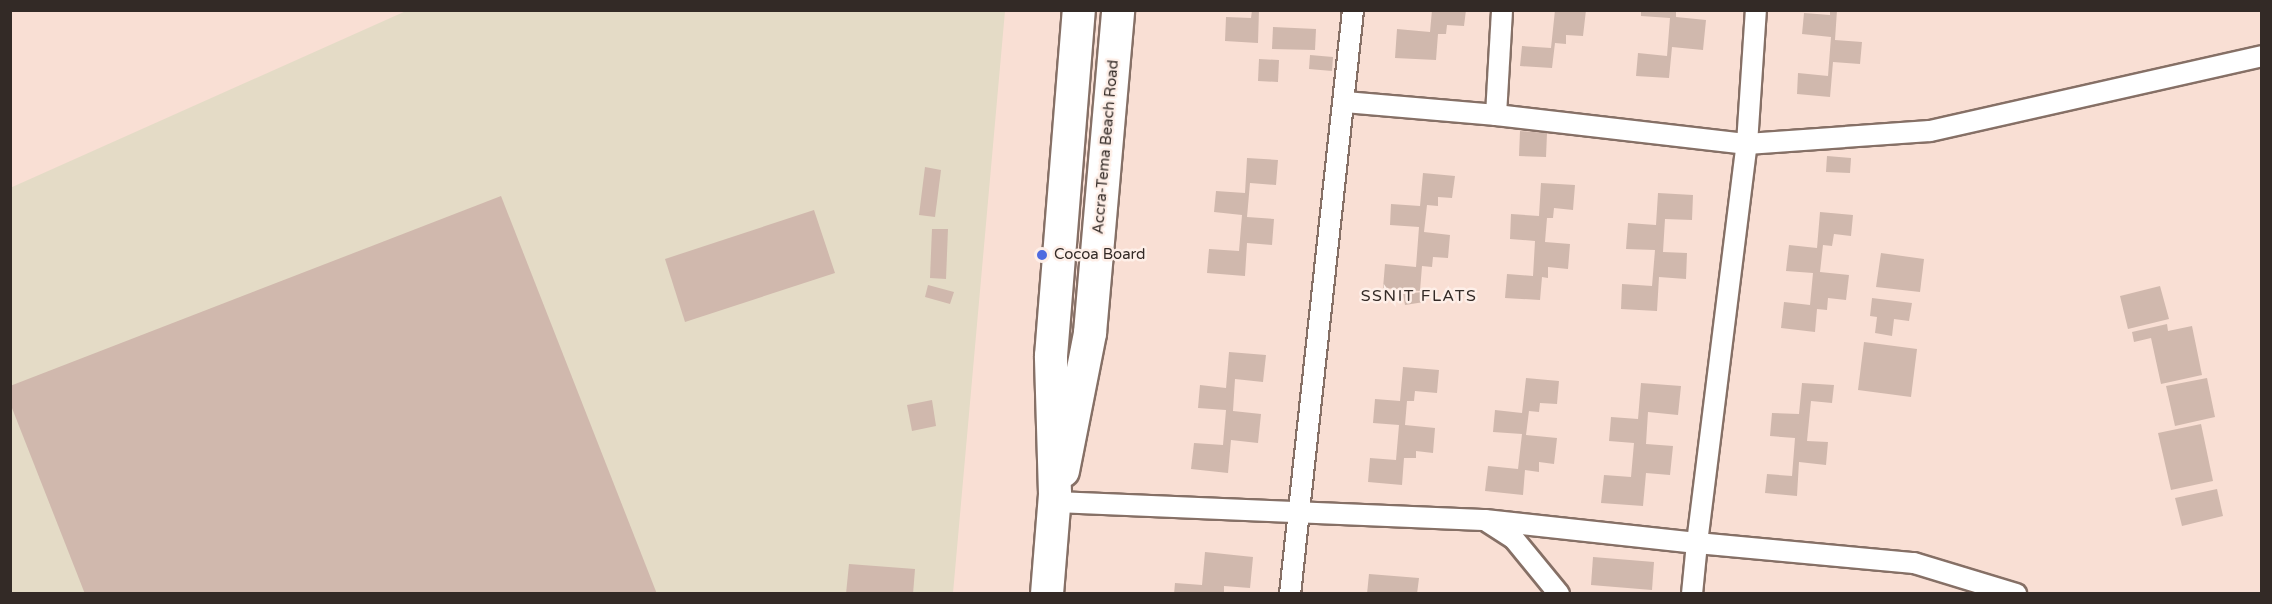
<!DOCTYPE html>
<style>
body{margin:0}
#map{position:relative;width:2272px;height:604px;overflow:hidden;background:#f9dfd4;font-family:"Varela Round",sans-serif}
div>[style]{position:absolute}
.industrial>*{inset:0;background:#e4dbc6}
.building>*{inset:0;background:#d0b8ad}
.roads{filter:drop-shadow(2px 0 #867066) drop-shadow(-2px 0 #867066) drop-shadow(0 2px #867066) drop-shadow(0 -2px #867066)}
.minor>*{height:20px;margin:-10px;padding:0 10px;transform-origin:10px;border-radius:10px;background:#fff}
.primary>*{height:32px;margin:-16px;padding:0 16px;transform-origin:16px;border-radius:16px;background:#fff}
.dots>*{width:16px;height:16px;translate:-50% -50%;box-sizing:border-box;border:3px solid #feefe8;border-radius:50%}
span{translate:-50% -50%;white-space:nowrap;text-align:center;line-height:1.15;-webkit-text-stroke:5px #feefe8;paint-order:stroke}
.street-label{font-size:15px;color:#332a26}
.poi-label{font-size:15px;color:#332a26}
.left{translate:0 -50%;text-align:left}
.neighbourhood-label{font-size:16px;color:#332a26;letter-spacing:1.5px}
.frame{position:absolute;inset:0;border:12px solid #332a26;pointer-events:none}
</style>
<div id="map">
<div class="industrial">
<div style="clip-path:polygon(406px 11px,1005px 11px,953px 593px,11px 593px,10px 188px)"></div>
</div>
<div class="building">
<div style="clip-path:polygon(1252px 10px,1259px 10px,1258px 43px,1225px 41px,1226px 17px,1251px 18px)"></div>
<div style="clip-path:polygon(1432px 10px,1466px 10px,1464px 26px,1447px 25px,1446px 34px,1438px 34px,1436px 60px,1395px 58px,1397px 29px,1430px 32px)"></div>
<div style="clip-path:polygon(1555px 10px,1586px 10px,1583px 36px,1566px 35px,1566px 44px,1555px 43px,1552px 68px,1520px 66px,1522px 46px,1551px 48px)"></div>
<div style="clip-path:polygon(1641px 10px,1676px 10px,1676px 17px,1706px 20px,1703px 50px,1672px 47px,1669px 78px,1636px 76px,1638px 53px,1667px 56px,1670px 18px,1641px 16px)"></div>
<div style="clip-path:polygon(1830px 10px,1837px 10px,1835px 40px,1862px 42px,1860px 64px,1833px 62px,1830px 97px,1797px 94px,1798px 73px,1828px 76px,1831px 37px,1802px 34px,1804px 13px,1830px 15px)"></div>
<div style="clip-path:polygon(1273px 27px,1316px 29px,1315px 50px,1272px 49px)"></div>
<div style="clip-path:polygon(1310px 55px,1333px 57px,1332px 71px,1309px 69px)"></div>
<div style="clip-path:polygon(1259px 59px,1279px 60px,1278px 82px,1258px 81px)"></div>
<div style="clip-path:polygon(1520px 131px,1547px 133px,1546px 157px,1519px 156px)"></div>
<div style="clip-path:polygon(1827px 156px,1851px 158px,1850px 173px,1826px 172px)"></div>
<div style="clip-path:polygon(1247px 158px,1278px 160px,1276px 185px,1250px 183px,1247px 217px,1274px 219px,1272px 245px,1247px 243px,1245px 276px,1207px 273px,1209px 249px,1239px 251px,1242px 215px,1214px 212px,1216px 191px,1245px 193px)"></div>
<div style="clip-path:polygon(925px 167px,941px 170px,935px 217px,919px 215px)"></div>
<div style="clip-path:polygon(1423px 173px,1455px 176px,1452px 198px,1438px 197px,1438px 206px,1427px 205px,1424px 232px,1450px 235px,1448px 258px,1433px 257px,1432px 267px,1422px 266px,1420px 291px,1383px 288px,1385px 264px,1416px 267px,1419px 227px,1390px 225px,1391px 204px,1420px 206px)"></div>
<div style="clip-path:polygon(1541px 183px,1575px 185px,1573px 210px,1554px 208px,1553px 218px,1547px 218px,1545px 242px,1570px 244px,1568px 269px,1548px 267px,1548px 278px,1542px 277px,1540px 300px,1505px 298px,1507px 274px,1533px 276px,1535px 241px,1510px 239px,1511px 214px,1539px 216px)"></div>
<div style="clip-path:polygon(1658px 193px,1693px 195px,1692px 220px,1665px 219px,1663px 252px,1687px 253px,1686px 279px,1659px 277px,1657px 311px,1621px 309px,1622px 284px,1652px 286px,1655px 250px,1626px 249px,1628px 223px,1656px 225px)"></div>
<div style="clip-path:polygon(501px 196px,657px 594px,85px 594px,10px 403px,10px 386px)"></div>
<div style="clip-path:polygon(814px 210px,835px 273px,685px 322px,665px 259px)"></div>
<div style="clip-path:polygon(1820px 212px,1853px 215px,1851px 236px,1834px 234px,1832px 246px,1823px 245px,1820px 272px,1849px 275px,1846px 300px,1828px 298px,1827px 310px,1817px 309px,1815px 332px,1781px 328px,1784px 302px,1810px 305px,1813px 273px,1786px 271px,1789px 245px,1817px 248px)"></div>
<div style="clip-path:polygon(932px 229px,948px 229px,946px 279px,930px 278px)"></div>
<div style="clip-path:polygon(1881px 253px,1924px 259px,1920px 292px,1876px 287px)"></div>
<div style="clip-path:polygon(928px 285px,954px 292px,950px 304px,925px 297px)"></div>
<div style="clip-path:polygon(2160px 286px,2169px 319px,2128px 329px,2120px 296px)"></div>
<div style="clip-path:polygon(1423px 292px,1424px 302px,1405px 305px,1403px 294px)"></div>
<div style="clip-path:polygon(1872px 298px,1912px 303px,1909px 321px,1894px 319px,1892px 336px,1875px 333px,1877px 317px,1870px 316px)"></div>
<div style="clip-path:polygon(2167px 324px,2168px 331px,2192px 326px,2202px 375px,2161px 384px,2151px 338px,2134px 342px,2132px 332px)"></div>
<div style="clip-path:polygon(1864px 342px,1917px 349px,1911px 397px,1858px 390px)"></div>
<div style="clip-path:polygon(1229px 352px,1266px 355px,1263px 382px,1235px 379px,1233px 411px,1261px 414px,1258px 443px,1231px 440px,1228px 473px,1191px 469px,1194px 443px,1223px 445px,1226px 410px,1198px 408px,1200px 385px,1226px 388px)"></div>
<div style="clip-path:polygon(1403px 367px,1439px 370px,1437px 393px,1415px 391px,1414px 401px,1407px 401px,1405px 425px,1435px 428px,1433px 453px,1416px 451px,1416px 458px,1404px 458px,1402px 485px,1368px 482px,1370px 458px,1396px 460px,1399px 425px,1373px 423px,1375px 399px,1400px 401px)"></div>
<div style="clip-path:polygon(1526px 378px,1559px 381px,1557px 404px,1540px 403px,1539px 412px,1529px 411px,1526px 435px,1557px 438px,1554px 464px,1539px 462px,1539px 472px,1525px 470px,1523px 495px,1485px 491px,1488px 466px,1518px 469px,1522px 434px,1493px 432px,1495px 410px,1522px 413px)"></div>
<div style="clip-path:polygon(2207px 378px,2215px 417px,2175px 426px,2166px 386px)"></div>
<div style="clip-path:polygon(1641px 383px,1681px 386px,1678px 415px,1648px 412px,1646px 444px,1673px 446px,1670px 475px,1646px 473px,1643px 506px,1601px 503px,1604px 475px,1631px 477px,1634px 443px,1609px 441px,1611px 417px,1638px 419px)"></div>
<div style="clip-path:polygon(1802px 383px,1834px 385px,1832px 403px,1811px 401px,1807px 441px,1828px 442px,1826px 465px,1799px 462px,1797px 496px,1765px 493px,1767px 474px,1792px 476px,1795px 438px,1770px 436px,1772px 413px,1799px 414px)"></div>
<div style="clip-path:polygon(932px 400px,936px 426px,912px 431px,907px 405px)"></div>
<div style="clip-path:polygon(2201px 424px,2213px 481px,2171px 490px,2158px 433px)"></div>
<div style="clip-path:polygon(2217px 489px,2223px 516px,2182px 526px,2175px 498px)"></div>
<div style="clip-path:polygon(1205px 552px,1253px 557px,1250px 588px,1224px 586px,1224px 594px,1174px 594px,1175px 583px,1202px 585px)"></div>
<div style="clip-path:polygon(1593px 557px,1654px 562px,1652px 590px,1591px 585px)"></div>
<div style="clip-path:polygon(849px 564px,915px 569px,913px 594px,846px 594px)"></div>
<div style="clip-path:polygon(1369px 574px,1419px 578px,1417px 594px,1367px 594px)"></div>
</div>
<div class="roads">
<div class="minor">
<div style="left:1345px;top:102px;width:152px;rotate:4.9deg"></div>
<div style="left:1496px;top:115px;width:253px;rotate:6.6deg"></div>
<div style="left:1747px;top:144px;width:183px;rotate:-4.1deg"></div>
<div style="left:1930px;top:131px;width:340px;rotate:-12.7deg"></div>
<div style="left:1496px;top:115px;width:105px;rotate:-86.7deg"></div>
<div style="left:1054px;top:502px;width:431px;rotate:2.4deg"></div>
<div style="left:1485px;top:520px;width:213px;rotate:6.2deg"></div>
<div style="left:1697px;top:543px;width:402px;rotate:-82.9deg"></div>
<div style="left:1747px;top:144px;width:134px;rotate:-86.2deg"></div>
<div style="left:1488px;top:522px;width:31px;rotate:33deg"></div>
<div style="left:1514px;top:539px;width:71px;rotate:50.7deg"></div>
<div style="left:1290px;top:594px;width:587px;rotate:-83.84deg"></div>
<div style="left:1692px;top:594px;width:51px;rotate:-84.4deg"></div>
<div style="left:1697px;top:543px;width:218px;rotate:5.3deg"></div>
<div style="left:1914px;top:563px;width:107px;rotate:16.9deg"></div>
</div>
<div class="primary">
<div style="left:1063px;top:471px;width:141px;rotate:-78.9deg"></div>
<div style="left:1090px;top:333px;width:324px;rotate:-85deg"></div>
<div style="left:1047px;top:594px;width:100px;rotate:-85.4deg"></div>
<div style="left:1055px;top:494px;width:138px;rotate:-91.7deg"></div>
<div style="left:1051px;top:356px;width:347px;rotate:-85.4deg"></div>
</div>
</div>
<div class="dots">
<div style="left:1042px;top:255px;background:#4f6be0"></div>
</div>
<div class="street-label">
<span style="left:1106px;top:147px;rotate:-85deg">Accra-Tema Beach Road</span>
</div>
<div class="poi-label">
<span class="left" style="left:1054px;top:255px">Cocoa Board</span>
</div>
<div class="neighbourhood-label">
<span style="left:1419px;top:296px">SSNIT FLATS</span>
</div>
<div class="frame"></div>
</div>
